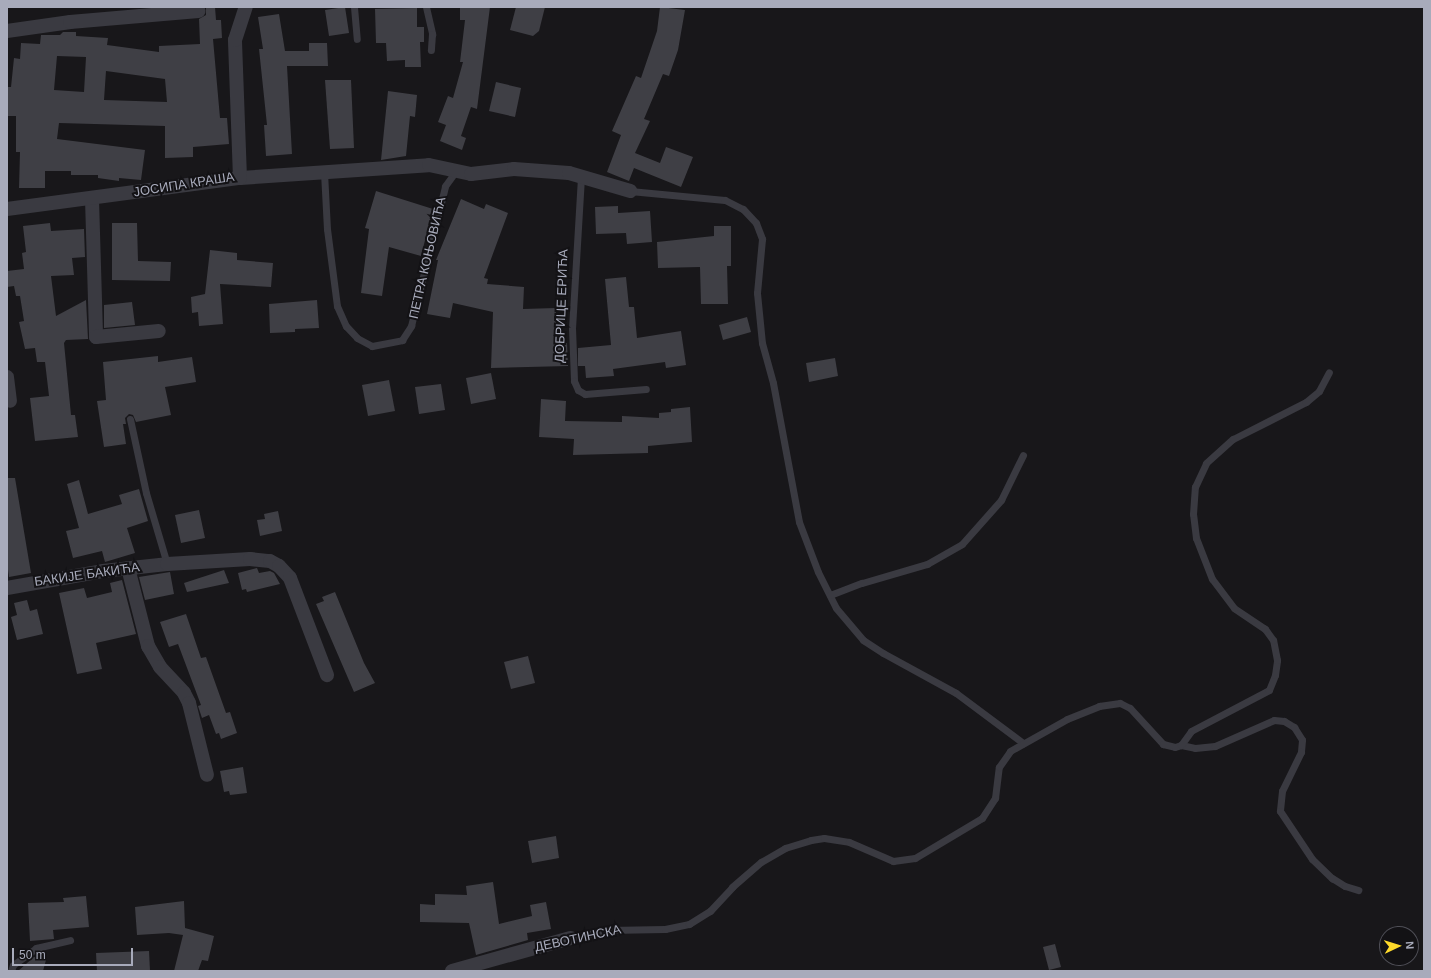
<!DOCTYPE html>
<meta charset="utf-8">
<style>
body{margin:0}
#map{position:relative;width:1431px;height:978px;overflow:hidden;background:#18171a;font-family:Arial,sans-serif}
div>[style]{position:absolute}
.building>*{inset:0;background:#3f3f45}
.service>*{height:7px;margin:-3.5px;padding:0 3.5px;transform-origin:3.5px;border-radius:3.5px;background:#3a3a41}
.minor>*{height:14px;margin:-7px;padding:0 7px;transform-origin:7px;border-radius:7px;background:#3a3a41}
span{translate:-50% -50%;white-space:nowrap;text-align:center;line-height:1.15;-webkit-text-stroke:4px #131215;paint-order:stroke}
.street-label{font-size:13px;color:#a8abbb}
.frame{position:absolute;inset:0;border:8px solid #a8abbb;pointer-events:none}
.north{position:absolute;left:1379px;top:926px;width:40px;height:40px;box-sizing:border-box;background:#131215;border:1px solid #4f4f57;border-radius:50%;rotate:86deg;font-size:11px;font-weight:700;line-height:16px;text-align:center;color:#a8abbb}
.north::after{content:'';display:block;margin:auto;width:14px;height:18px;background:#ffda2a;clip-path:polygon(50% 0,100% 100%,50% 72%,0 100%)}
.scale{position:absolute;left:12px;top:948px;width:121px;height:18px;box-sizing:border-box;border:2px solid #a8abbb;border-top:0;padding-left:5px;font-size:12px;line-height:14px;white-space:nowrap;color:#a8abbb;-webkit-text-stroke:3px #131215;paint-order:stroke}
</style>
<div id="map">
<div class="building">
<div style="clip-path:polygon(evenodd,206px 7px,215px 7px,216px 20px,221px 20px,222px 38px,213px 39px,220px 118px,227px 118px,229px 144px,193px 147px,193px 157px,165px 158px,165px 126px,59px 123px,57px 139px,145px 150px,141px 180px,119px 178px,119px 181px,98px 178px,98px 175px,71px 175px,71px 171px,45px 171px,45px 188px,19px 188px,20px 152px,16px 152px,16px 116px,7px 116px,7px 87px,11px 87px,14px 58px,20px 59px,21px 43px,40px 44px,41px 35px,60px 35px,63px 32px,76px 32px,76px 36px,108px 38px,107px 45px,159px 52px,159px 46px,200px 44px,199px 19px,206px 15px,206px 7px,57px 56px,86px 57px,84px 92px,54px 90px,57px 56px,206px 7px,106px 71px,165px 79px,167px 102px,104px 100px,106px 71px)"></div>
<div style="clip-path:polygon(345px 7px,349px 33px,329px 36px,325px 10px)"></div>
<div style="clip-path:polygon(460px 7px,490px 7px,477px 109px,471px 107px,461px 136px,466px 138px,462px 150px,440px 141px,446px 125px,438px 122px,448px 96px,453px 98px,463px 62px,460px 62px,465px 20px,460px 20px)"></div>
<div style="clip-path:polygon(516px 7px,545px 7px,539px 31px,533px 36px,510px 30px)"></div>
<div style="clip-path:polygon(660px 7px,685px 10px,678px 50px,669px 76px,663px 74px,644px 119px,650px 121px,635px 153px,660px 163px,666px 147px,693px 157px,681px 187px,634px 168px,629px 181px,607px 172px,621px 135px,612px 131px,636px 76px,641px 78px,657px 31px)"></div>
<div style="clip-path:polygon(417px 8px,417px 27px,424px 27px,424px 42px,420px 42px,421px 67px,405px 67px,405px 60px,387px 61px,386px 43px,376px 43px,375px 9px)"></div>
<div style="clip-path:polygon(279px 14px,285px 51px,309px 51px,309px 43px,327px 43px,328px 66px,287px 66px,292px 154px,266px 156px,264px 125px,267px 125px,259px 49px,263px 49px,258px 17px)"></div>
<div style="clip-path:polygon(325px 80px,351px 80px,354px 148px,330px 149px)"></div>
<div style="clip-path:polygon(496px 82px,521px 88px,515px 117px,489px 111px)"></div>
<div style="clip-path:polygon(388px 91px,417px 95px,415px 117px,410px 116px,406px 156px,381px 160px)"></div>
<div style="clip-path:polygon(376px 191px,433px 209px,421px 256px,389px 247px,382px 296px,361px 293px,369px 229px,365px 228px)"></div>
<div style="clip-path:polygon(461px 199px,484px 209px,486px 204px,508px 213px,484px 278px,488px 279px,487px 284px,524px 287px,523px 309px,556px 308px,556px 344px,567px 343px,568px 366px,491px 368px,493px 312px,453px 303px,450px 318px,427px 314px,438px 260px,436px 260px)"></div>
<div style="clip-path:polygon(618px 206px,618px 213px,650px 211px,652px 242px,627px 244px,626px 233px,596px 234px,595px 207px)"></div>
<div style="clip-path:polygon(50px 223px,51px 231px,84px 229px,85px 257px,72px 258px,74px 275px,51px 276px,56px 316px,86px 300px,88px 339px,66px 340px,64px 343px,71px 415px,75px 415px,78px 437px,35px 441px,30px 398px,49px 396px,45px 362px,37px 362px,35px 348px,25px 349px,19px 322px,24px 321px,20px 296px,16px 296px,14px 286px,7px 287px,7px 271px,24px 269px,22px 253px,26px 252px,23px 226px)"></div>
<div style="clip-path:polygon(112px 223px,137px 223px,138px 261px,171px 262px,170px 281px,112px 280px)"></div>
<div style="clip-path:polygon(714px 226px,731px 226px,731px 266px,727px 266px,728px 304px,701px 304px,700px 267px,658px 268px,657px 242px,714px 236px)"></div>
<div style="clip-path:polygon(210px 250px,237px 253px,237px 260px,273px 263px,271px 287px,220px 284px,223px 324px,199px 326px,198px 312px,192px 313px,191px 297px,205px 294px)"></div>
<div style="clip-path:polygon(626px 277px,629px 307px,634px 307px,637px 338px,681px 331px,686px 365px,666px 368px,665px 362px,613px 369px,614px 376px,586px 378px,585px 366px,578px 366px,578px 348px,611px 345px,605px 279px)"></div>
<div style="clip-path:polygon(317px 300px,319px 328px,295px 329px,295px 332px,270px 333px,269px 304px)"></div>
<div style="clip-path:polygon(132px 302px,135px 325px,104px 328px,104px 305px)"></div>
<div style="clip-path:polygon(747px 317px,751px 332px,723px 340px,719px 325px)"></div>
<div style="clip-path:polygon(158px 356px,158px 362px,192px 357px,196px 382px,165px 387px,171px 415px,136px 422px,133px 415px,129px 414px,125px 418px,126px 424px,123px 424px,126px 444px,104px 447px,97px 401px,106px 400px,103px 362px)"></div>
<div style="clip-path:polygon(835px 358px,838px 376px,809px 382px,806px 363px)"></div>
<div style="clip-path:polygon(491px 373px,496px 399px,471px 404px,466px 378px)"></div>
<div style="clip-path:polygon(389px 380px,395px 411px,368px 416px,362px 385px)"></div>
<div style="clip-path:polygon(441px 384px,445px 410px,419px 414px,415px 387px)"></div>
<div style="clip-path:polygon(541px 399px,566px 401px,565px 421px,622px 422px,622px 416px,659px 418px,659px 413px,671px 412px,671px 409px,690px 407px,692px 442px,648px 446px,648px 453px,573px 455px,574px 439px,539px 437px)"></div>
<div style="clip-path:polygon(7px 478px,15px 478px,31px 573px,9px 577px,7px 562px)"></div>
<div style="clip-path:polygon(79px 480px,88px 514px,122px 504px,119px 495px,139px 489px,148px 521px,127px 528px,135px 553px,105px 562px,102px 551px,73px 558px,66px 531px,79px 528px,67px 484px)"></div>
<div style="clip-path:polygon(199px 510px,205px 538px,181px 543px,175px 515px)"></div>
<div style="clip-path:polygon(278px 511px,282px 531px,260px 536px,257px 520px,265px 519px,264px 514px)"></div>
<div style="clip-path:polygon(257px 568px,259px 573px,270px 571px,274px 573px,280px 584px,247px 592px,246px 589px,242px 590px,238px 573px)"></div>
<div style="clip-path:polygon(224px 570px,229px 583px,187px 592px,184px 583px)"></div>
<div style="clip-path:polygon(170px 572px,174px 594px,145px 600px,139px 577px)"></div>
<div style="clip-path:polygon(122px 580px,136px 634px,96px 643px,102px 669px,77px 674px,59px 593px,84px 588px,87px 598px,112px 592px,110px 583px)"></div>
<div style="clip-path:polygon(335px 592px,364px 663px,375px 683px,354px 692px,316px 604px,324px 601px,322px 597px)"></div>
<div style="clip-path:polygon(27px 600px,30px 611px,37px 609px,43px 634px,17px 640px,11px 617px,17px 615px,14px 603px)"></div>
<div style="clip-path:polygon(186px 614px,201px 658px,206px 657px,226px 713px,230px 712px,237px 733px,221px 739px,219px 733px,216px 734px,209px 715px,202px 718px,198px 706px,201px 705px,178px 644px,169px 647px,160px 622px)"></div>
<div style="clip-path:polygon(528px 656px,535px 683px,511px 689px,504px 662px)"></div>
<div style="clip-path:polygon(243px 767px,247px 793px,230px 795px,229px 791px,224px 792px,220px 771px)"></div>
<div style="clip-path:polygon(556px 836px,559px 858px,532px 863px,528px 841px)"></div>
<div style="clip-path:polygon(493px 882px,499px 924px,532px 916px,530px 905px,546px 902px,551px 929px,527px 933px,528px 940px,476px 955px,469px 923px,420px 922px,420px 904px,435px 905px,435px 894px,467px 895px,466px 886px)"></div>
<div style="clip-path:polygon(86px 896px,89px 927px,53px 930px,54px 939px,30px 941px,28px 903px,64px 902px,63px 898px)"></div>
<div style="clip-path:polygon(184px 901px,185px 928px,214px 936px,208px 961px,202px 960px,198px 971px,174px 971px,183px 935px,169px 933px,137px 935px,135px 907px)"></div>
<div style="clip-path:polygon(1055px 944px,1061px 967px,1049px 970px,1043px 947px)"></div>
<div style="clip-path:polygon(149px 951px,150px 971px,97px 971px,96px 953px)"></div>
<div style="clip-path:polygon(34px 957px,46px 960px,43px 971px,18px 971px)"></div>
</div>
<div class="service">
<div style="left:354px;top:7px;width:32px;rotate:85deg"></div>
<div style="left:426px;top:7px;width:28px;rotate:77deg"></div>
<div style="left:432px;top:34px;width:16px;rotate:94deg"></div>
<div style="left:324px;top:172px;width:57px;rotate:87deg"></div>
<div style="left:327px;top:229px;width:78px;rotate:82.6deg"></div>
<div style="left:337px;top:306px;width:22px;rotate:66deg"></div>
<div style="left:346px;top:326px;width:16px;rotate:47deg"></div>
<div style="left:357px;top:338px;width:17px;rotate:28deg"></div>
<div style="left:372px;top:346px;width:31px;rotate:-11deg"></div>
<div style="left:402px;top:340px;width:17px;rotate:-57deg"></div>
<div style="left:411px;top:326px;width:144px;rotate:-76.3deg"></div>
<div style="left:445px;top:186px;width:17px;rotate:-54deg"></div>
<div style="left:581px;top:177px;width:151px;rotate:93.4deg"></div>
<div style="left:572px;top:328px;width:53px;rotate:87.8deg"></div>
<div style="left:574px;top:381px;width:10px;rotate:66deg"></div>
<div style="left:578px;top:390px;width:8px;rotate:30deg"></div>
<div style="left:585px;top:394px;width:61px;rotate:-4.7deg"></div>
<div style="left:630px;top:191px;width:95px;rotate:5.4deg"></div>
<div style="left:725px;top:200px;width:20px;rotate:27deg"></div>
<div style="left:743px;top:209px;width:19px;rotate:47deg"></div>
<div style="left:756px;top:223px;width:17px;rotate:69deg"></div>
<div style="left:762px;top:239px;width:54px;rotate:95.3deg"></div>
<div style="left:757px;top:293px;width:50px;rotate:84.3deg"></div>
<div style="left:762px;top:343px;width:41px;rotate:74.6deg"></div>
<div style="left:773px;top:383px;width:141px;rotate:79.4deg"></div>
<div style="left:799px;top:522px;width:53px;rotate:69.2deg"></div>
<div style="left:818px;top:572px;width:40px;rotate:63.4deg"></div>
<div style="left:836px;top:608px;width:42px;rotate:49.8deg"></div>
<div style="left:863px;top:640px;width:24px;rotate:33deg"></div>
<div style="left:883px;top:653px;width:83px;rotate:28.7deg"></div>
<div style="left:956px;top:693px;width:84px;rotate:36.7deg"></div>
<div style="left:130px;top:419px;width:76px;rotate:77.8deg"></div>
<div style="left:146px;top:493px;width:74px;rotate:73.5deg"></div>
<div style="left:830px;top:595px;width:34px;rotate:-21deg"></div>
<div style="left:862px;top:583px;width:68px;rotate:-16.3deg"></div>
<div style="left:927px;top:564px;width:40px;rotate:-29.7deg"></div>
<div style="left:962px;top:544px;width:59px;rotate:-48.4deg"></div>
<div style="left:1001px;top:500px;width:50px;rotate:-63.9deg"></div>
<div style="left:1181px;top:745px;width:14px;rotate:12deg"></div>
<div style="left:1195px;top:748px;width:20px;rotate:-6deg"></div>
<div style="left:1215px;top:746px;width:64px;rotate:-23.8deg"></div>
<div style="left:1274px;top:720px;width:10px;rotate:6deg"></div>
<div style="left:1284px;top:721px;width:12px;rotate:31deg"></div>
<div style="left:1294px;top:727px;width:15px;rotate:58deg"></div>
<div style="left:1302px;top:740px;width:12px;rotate:95deg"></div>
<div style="left:1301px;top:752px;width:43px;rotate:116deg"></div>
<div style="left:1282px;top:791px;width:20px;rotate:96deg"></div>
<div style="left:1280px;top:811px;width:58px;rotate:56.3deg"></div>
<div style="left:1312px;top:859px;width:28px;rotate:44deg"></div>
<div style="left:1332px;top:878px;width:15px;rotate:32deg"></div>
<div style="left:1345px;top:886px;width:14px;rotate:17deg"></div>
<div style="left:570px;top:938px;width:39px;rotate:-12deg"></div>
<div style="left:608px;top:930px;width:57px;rotate:-1deg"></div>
<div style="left:665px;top:929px;width:25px;rotate:-12deg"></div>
<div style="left:689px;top:924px;width:25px;rotate:-32deg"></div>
<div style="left:710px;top:911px;width:33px;rotate:-47deg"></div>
<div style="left:732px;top:887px;width:38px;rotate:-41deg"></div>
<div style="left:761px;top:862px;width:28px;rotate:-30deg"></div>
<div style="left:785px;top:848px;width:27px;rotate:-17deg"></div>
<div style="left:811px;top:840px;width:13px;rotate:-9deg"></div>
<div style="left:824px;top:838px;width:25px;rotate:9deg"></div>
<div style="left:849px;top:842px;width:48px;rotate:23.4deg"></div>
<div style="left:893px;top:861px;width:22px;rotate:-8deg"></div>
<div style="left:915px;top:858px;width:78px;rotate:-30.8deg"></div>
<div style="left:982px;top:818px;width:24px;rotate:-57deg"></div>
<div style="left:995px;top:798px;width:31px;rotate:-83deg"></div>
<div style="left:999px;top:767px;width:19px;rotate:-55deg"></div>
<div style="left:1010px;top:751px;width:65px;rotate:-29.3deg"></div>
<div style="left:1067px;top:719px;width:35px;rotate:-22deg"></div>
<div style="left:1099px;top:706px;width:21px;rotate:-8deg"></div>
<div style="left:1120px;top:703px;width:11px;rotate:27deg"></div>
<div style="left:1130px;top:708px;width:49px;rotate:47.5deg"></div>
<div style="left:1163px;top:744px;width:12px;rotate:14deg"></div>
<div style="left:1175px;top:747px;width:6px;rotate:-18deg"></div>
<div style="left:1181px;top:745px;width:17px;rotate:-54deg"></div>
<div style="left:1191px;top:731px;width:88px;rotate:-27.7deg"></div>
<div style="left:1269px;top:690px;width:16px;rotate:-68deg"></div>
<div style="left:1275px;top:675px;width:15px;rotate:-82deg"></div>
<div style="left:1277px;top:660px;width:20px;rotate:-101deg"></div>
<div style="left:1273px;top:640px;width:14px;rotate:-126deg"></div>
<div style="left:1265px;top:629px;width:37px;rotate:-146deg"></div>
<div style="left:1234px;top:608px;width:36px;rotate:-127deg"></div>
<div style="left:1212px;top:579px;width:44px;rotate:-111.3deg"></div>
<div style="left:1196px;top:538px;width:24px;rotate:-97deg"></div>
<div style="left:1193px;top:514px;width:27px;rotate:-86deg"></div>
<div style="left:1195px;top:487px;width:26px;rotate:-65deg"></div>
<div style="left:1206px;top:463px;width:36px;rotate:-42deg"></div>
<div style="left:1233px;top:439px;width:82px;rotate:-26.9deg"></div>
<div style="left:1306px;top:402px;width:17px;rotate:-40deg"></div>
<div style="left:1319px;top:391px;width:21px;rotate:-62deg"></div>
<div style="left:11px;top:971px;width:6px;rotate:-72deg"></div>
<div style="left:13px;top:965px;width:29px;rotate:-36deg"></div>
<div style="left:36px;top:948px;width:35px;rotate:-13deg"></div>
</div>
<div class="minor">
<div style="left:7px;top:31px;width:64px;rotate:-8.1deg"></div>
<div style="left:70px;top:22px;width:129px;rotate:-4.9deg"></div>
<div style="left:240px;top:178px;width:189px;rotate:-3.9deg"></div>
<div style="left:429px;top:165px;width:43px;rotate:12.1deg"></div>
<div style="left:471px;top:174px;width:43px;rotate:-6.6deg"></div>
<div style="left:514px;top:169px;width:55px;rotate:4.2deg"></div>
<div style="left:569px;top:173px;width:64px;rotate:16.4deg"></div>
<div style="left:92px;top:199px;width:138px;rotate:88.3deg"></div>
<div style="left:96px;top:337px;width:63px;rotate:-5.4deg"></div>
<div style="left:7px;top:209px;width:235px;rotate:-7.6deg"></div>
<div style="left:240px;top:178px;width:138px;rotate:-92.1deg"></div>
<div style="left:235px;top:40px;width:35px;rotate:-72deg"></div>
<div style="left:7px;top:377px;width:24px;rotate:83deg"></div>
<div style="left:128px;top:568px;width:81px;rotate:75.6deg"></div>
<div style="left:148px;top:646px;width:24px;rotate:60deg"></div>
<div style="left:160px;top:667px;width:35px;rotate:47deg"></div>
<div style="left:184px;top:693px;width:11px;rotate:63deg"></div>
<div style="left:189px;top:703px;width:74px;rotate:76deg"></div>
<div style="left:7px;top:588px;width:97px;rotate:-10deg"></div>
<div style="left:103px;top:571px;width:64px;rotate:-6.2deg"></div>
<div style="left:167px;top:564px;width:83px;rotate:-3.4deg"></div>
<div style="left:250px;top:559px;width:20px;rotate:6deg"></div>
<div style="left:270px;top:561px;width:10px;rotate:29deg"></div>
<div style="left:279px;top:566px;width:16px;rotate:47deg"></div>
<div style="left:290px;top:578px;width:104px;rotate:69.1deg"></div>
<div style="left:452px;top:971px;width:123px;rotate:-15.6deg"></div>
</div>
<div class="street-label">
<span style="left:184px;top:185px;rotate:-9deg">ЈОСИПА КРАША</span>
<span style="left:428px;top:258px;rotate:-77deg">ПЕТРА КОЊОВИЋА</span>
<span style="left:562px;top:306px;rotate:-88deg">ДОБРИЦЕ ЕРИЋА</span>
<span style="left:87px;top:575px;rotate:-8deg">БАКИЈЕ БАКИЋА</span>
<span style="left:578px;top:939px;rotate:-12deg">ДЕВОТИНСКА</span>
</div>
<div class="frame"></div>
<div class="north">N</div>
<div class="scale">50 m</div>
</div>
